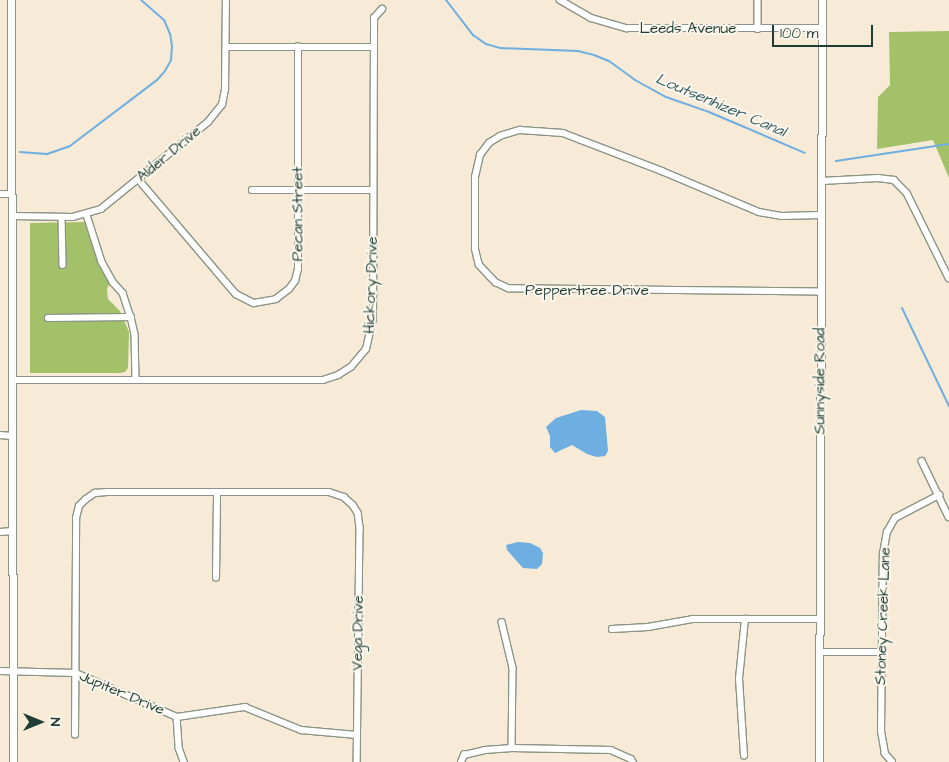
<!DOCTYPE html>
<style>
body{margin:0}
#map{position:relative;width:949px;height:762px;overflow:hidden;background:#f7ebd7;font-family:"Architects Daughter",sans-serif}
div>[style]{position:absolute}
.green>*{inset:0;background:#a2c169}
.water>*{inset:0;background:#6eaee1}
.stream>*{height:2px;margin:-1px;padding:0 1px;transform-origin:1px;border-radius:1px;background:#6eaee1}
.roads{filter:drop-shadow(1px 0 #8b9486) drop-shadow(-1px 0 #8b9486) drop-shadow(0 1px #8b9486) drop-shadow(0 -1px #8b9486)}
.minor>*{height:5.5px;margin:-2.75px;padding:0 2.75px;transform-origin:2.75px;border-radius:2.75px;background:#fff}
.tertiary>*{height:7px;margin:-3.5px;padding:0 3.5px;transform-origin:3.5px;border-radius:3.5px;background:#fff}
span{translate:-50% -50%;white-space:nowrap;text-align:center;line-height:1.15;-webkit-text-stroke:4px #fbf7ec;paint-order:stroke}
.street-label{font-size:15px;color:#1f3d34}
.water-label{font-size:16px;color:#375f68;font-style:italic}
.north{position:absolute;left:15px;top:697px;width:50px;height:50px;-webkit-text-stroke:4px #fbf7ec;paint-order:stroke;rotate:90deg;font-size:14px;font-weight:700;line-height:20px;text-align:center;color:#1f3d34}
.north::after{content:'';display:block;margin:auto;width:18px;height:22px;background:#1f3d34;clip-path:polygon(50% 0,100% 100%,50% 72%,0 100%)}
.scale{position:absolute;left:772px;top:25px;width:101px;height:22px;box-sizing:border-box;border:2px solid #1f3d34;border-top:0;padding-left:6px;font-size:15px;line-height:18px;white-space:nowrap;color:#1f3d34;-webkit-text-stroke:4px #fbf7ec;paint-order:stroke}
</style>
<div id="map">
<div class="green">
<div style="clip-path:polygon(949px 31px,949px 178px,933px 140px,877px 149px,878px 97px,890px 85px,889px 32px)"></div>
<div style="clip-path:polygon(86px 222px,98px 259px,110px 282px,107px 289px,108px 299px,120px 311px,129px 332px,128px 368px,125px 372px,119px 373px,30px 373px,30px 223px)"></div>
</div>
<div class="water">
<div style="clip-path:polygon(581px 410px,597px 411px,605px 417px,608px 451px,605px 456px,597px 457px,587px 454px,572px 445px,555px 453px,550px 447px,550px 436px,546px 427px,556px 418px)"></div>
<div style="clip-path:polygon(518px 542px,530px 543px,540px 548px,543px 553px,542px 564px,537px 569px,523px 568px,507px 550px,506px 545px)"></div>
</div>
<div class="stream">
<div style="left:446px;top:0;width:44px;rotate:52.4deg"></div>
<div style="left:473px;top:35px;width:16px;rotate:35deg"></div>
<div style="left:486px;top:44px;width:15px;rotate:16deg"></div>
<div style="left:500px;top:48px;width:78px;rotate:2.2deg"></div>
<div style="left:578px;top:51px;width:16px;rotate:14deg"></div>
<div style="left:594px;top:55px;width:16px;rotate:22deg"></div>
<div style="left:609px;top:61px;width:32px;rotate:36deg"></div>
<div style="left:635px;top:80px;width:35px;rotate:29deg"></div>
<div style="left:666px;top:97px;width:46px;rotate:19.2deg"></div>
<div style="left:709px;top:112px;width:104px;rotate:23.1deg"></div>
<div style="left:20px;top:152px;width:27px;rotate:4deg"></div>
<div style="left:47px;top:154px;width:24px;rotate:-19deg"></div>
<div style="left:70px;top:146px;width:109px;rotate:-37.2deg"></div>
<div style="left:157px;top:80px;width:12px;rotate:-48deg"></div>
<div style="left:165px;top:71px;width:13px;rotate:-61deg"></div>
<div style="left:171px;top:60px;width:14px;rotate:-86deg"></div>
<div style="left:172px;top:46px;width:12px;rotate:-99deg"></div>
<div style="left:170px;top:34px;width:15px;rotate:-113deg"></div>
<div style="left:164px;top:20px;width:30px;rotate:-139deg"></div>
<div style="left:836px;top:161px;width:114px;rotate:-8.6deg"></div>
<div style="left:902px;top:308px;width:109px;rotate:64.4deg"></div>
</div>
<div class="roads">
<div class="minor">
<div style="left:560px;top:0;width:36px;rotate:30deg"></div>
<div style="left:591px;top:18px;width:37px;rotate:16deg"></div>
<div style="left:627px;top:28px;width:195px"></div>
<div style="left:758px;top:0;width:29px;rotate:90deg"></div>
<div style="left:226px;top:47px;width:148px"></div>
<div style="left:139px;top:180px;width:150px;rotate:49.6deg"></div>
<div style="left:236px;top:294px;width:20px;rotate:27deg"></div>
<div style="left:254px;top:303px;width:22px;rotate:-10deg"></div>
<div style="left:276px;top:299px;width:16px;rotate:-38deg"></div>
<div style="left:289px;top:289px;width:10px;rotate:-53deg"></div>
<div style="left:295px;top:281px;width:12px;rotate:-76deg"></div>
<div style="left:298px;top:269px;width:222px;rotate:-90deg"></div>
<div style="left:821px;top:181px;width:57px;rotate:-3deg"></div>
<div style="left:878px;top:178px;width:16px;rotate:7deg"></div>
<div style="left:894px;top:180px;width:18px;rotate:45deg"></div>
<div style="left:907px;top:193px;width:95px;rotate:63.7deg"></div>
<div style="left:252px;top:190px;width:121px"></div>
<div style="left:0;top:194px;width:12px"></div>
<div style="left:87px;top:215px;width:49px;rotate:72.3deg"></div>
<div style="left:102px;top:262px;width:23px;rotate:61deg"></div>
<div style="left:113px;top:282px;width:15px;rotate:48deg"></div>
<div style="left:123px;top:293px;width:25px;rotate:72deg"></div>
<div style="left:131px;top:317px;width:18px;rotate:77deg"></div>
<div style="left:135px;top:335px;width:45px;rotate:88.7deg"></div>
<div style="left:12px;top:216px;width:61px;rotate:0.9deg"></div>
<div style="left:73px;top:217px;width:29px;rotate:-16deg"></div>
<div style="left:101px;top:209px;width:138px;rotate:-39.1deg"></div>
<div style="left:208px;top:122px;width:22px;rotate:-51deg"></div>
<div style="left:222px;top:105px;width:16px;rotate:-79deg"></div>
<div style="left:225px;top:89px;width:89px;rotate:-89.4deg"></div>
<div style="left:62px;top:217px;width:48px;rotate:88.8deg"></div>
<div style="left:821px;top:292px;width:312px;rotate:-179.4deg"></div>
<div style="left:509px;top:289px;width:14px;rotate:-155deg"></div>
<div style="left:496px;top:283px;width:8px;rotate:-135deg"></div>
<div style="left:490px;top:277px;width:16px;rotate:-133deg"></div>
<div style="left:479px;top:265px;width:7px;rotate:-106deg"></div>
<div style="left:477px;top:258px;width:9px;rotate:-103deg"></div>
<div style="left:475px;top:249px;width:72px;rotate:-90deg"></div>
<div style="left:475px;top:177px;width:23px;rotate:-77deg"></div>
<div style="left:480px;top:155px;width:15px;rotate:-53deg"></div>
<div style="left:489px;top:143px;width:13px;rotate:-32deg"></div>
<div style="left:500px;top:136px;width:21px;rotate:-17deg"></div>
<div style="left:520px;top:130px;width:43px;rotate:4deg"></div>
<div style="left:563px;top:133px;width:106px;rotate:21deg"></div>
<div style="left:662px;top:171px;width:105px;rotate:22.9deg"></div>
<div style="left:759px;top:212px;width:22px;rotate:10deg"></div>
<div style="left:781px;top:216px;width:40px;rotate:-1.4deg"></div>
<div style="left:48px;top:318px;width:83px;rotate:-0.7deg"></div>
<div style="left:13px;top:380px;width:310px"></div>
<div style="left:323px;top:380px;width:16px;rotate:-18deg"></div>
<div style="left:338px;top:375px;width:15px;rotate:-32deg"></div>
<div style="left:351px;top:367px;width:23px;rotate:-50deg"></div>
<div style="left:366px;top:349px;width:31px;rotate:-77deg"></div>
<div style="left:373px;top:319px;width:301px;rotate:-89.8deg"></div>
<div style="left:374px;top:18px;width:12px;rotate:-48deg"></div>
<div style="left:0;top:435px;width:12px;rotate:5deg"></div>
<div style="left:922px;top:461px;width:62px;rotate:64.3deg"></div>
<div style="left:0;top:532px;width:13px;rotate:-4deg"></div>
<div style="left:216px;top:578px;width:85px;rotate:-89.3deg"></div>
<div style="left:502px;top:622px;width:47px;rotate:76.6deg"></div>
<div style="left:513px;top:668px;width:80px;rotate:90.7deg"></div>
<div style="left:612px;top:629px;width:36px;rotate:-3deg"></div>
<div style="left:648px;top:627px;width:46px;rotate:-10.1deg"></div>
<div style="left:693px;top:619px;width:127px"></div>
<div style="left:820px;top:652px;width:62px"></div>
<div style="left:0;top:671px;width:76px;rotate:1.5deg"></div>
<div style="left:76px;top:673px;width:110px;rotate:23.5deg"></div>
<div style="left:177px;top:717px;width:69px;rotate:-8.4deg"></div>
<div style="left:245px;top:707px;width:61px;rotate:22.3deg"></div>
<div style="left:301px;top:730px;width:56px;rotate:5.1deg"></div>
<div style="left:177px;top:717px;width:31px;rotate:86deg"></div>
<div style="left:179px;top:748px;width:15px;rotate:70deg"></div>
<div style="left:75px;top:735px;width:217px;rotate:-89.7deg"></div>
<div style="left:76px;top:518px;width:12px;rotate:-76deg"></div>
<div style="left:79px;top:506px;width:10px;rotate:-45deg"></div>
<div style="left:86px;top:499px;width:11px;rotate:-34deg"></div>
<div style="left:95px;top:493px;width:12px;rotate:-5deg"></div>
<div style="left:107px;top:492px;width:222px"></div>
<div style="left:329px;top:492px;width:16px;rotate:18deg"></div>
<div style="left:344px;top:497px;width:12px;rotate:42deg"></div>
<div style="left:353px;top:505px;width:9px;rotate:58deg"></div>
<div style="left:358px;top:513px;width:15px;rotate:82deg"></div>
<div style="left:360px;top:528px;width:234px;rotate:90.7deg"></div>
<div style="left:744px;top:756px;width:77px;rotate:-93.7deg"></div>
<div style="left:739px;top:679px;width:60px;rotate:-84.3deg"></div>
<div style="left:461px;top:762px;width:8px;rotate:-67deg"></div>
<div style="left:464px;top:755px;width:22px;rotate:-13deg"></div>
<div style="left:485px;top:750px;width:27px;rotate:-4deg"></div>
<div style="left:512px;top:748px;width:99px;rotate:1.2deg"></div>
<div style="left:611px;top:750px;width:22px;rotate:24deg"></div>
<div style="left:631px;top:759px;width:4px;rotate:56deg"></div>
<div style="left:892px;top:762px;width:11px;rotate:-131deg"></div>
<div style="left:885px;top:754px;width:22px;rotate:-100deg"></div>
<div style="left:881px;top:732px;width:178px;rotate:-89.4deg"></div>
<div style="left:883px;top:554px;width:22px;rotate:-80deg"></div>
<div style="left:887px;top:532px;width:16px;rotate:-60deg"></div>
<div style="left:895px;top:518px;width:50px;rotate:-27.6deg"></div>
</div>
<div class="tertiary">
<div style="left:11px;top:0;width:762px;rotate:89.85deg"></div>
<div style="left:819px;top:762px;width:762px;rotate:-89.77deg"></div>
</div>
</div>
<div class="street-label">
<span style="left:688px;top:29px">Leeds Avenue</span>
<span style="left:169px;top:154px;rotate:-40deg">Alder Drive</span>
<span style="left:298px;top:214px;rotate:-90deg">Pecan Street</span>
<span style="left:371px;top:285px;rotate:-88deg">Hickory Drive</span>
<span style="left:587px;top:291px">Peppertree Drive</span>
<span style="left:820px;top:381px;rotate:-90deg">Sunnyside Road</span>
<span style="left:883px;top:616px;rotate:-88deg">Stoney Creek Lane</span>
<span style="left:358px;top:633px;rotate:-89deg">Vega Drive</span>
<span style="left:122px;top:693px;rotate:23deg">Jupiter Drive</span>
</div>
<div class="water-label">
<span style="left:721px;top:105px;rotate:23deg">Loutsenhizer Canal</span>
</div>
<div class="north">N</div>
<div class="scale">100 m</div>
</div>
